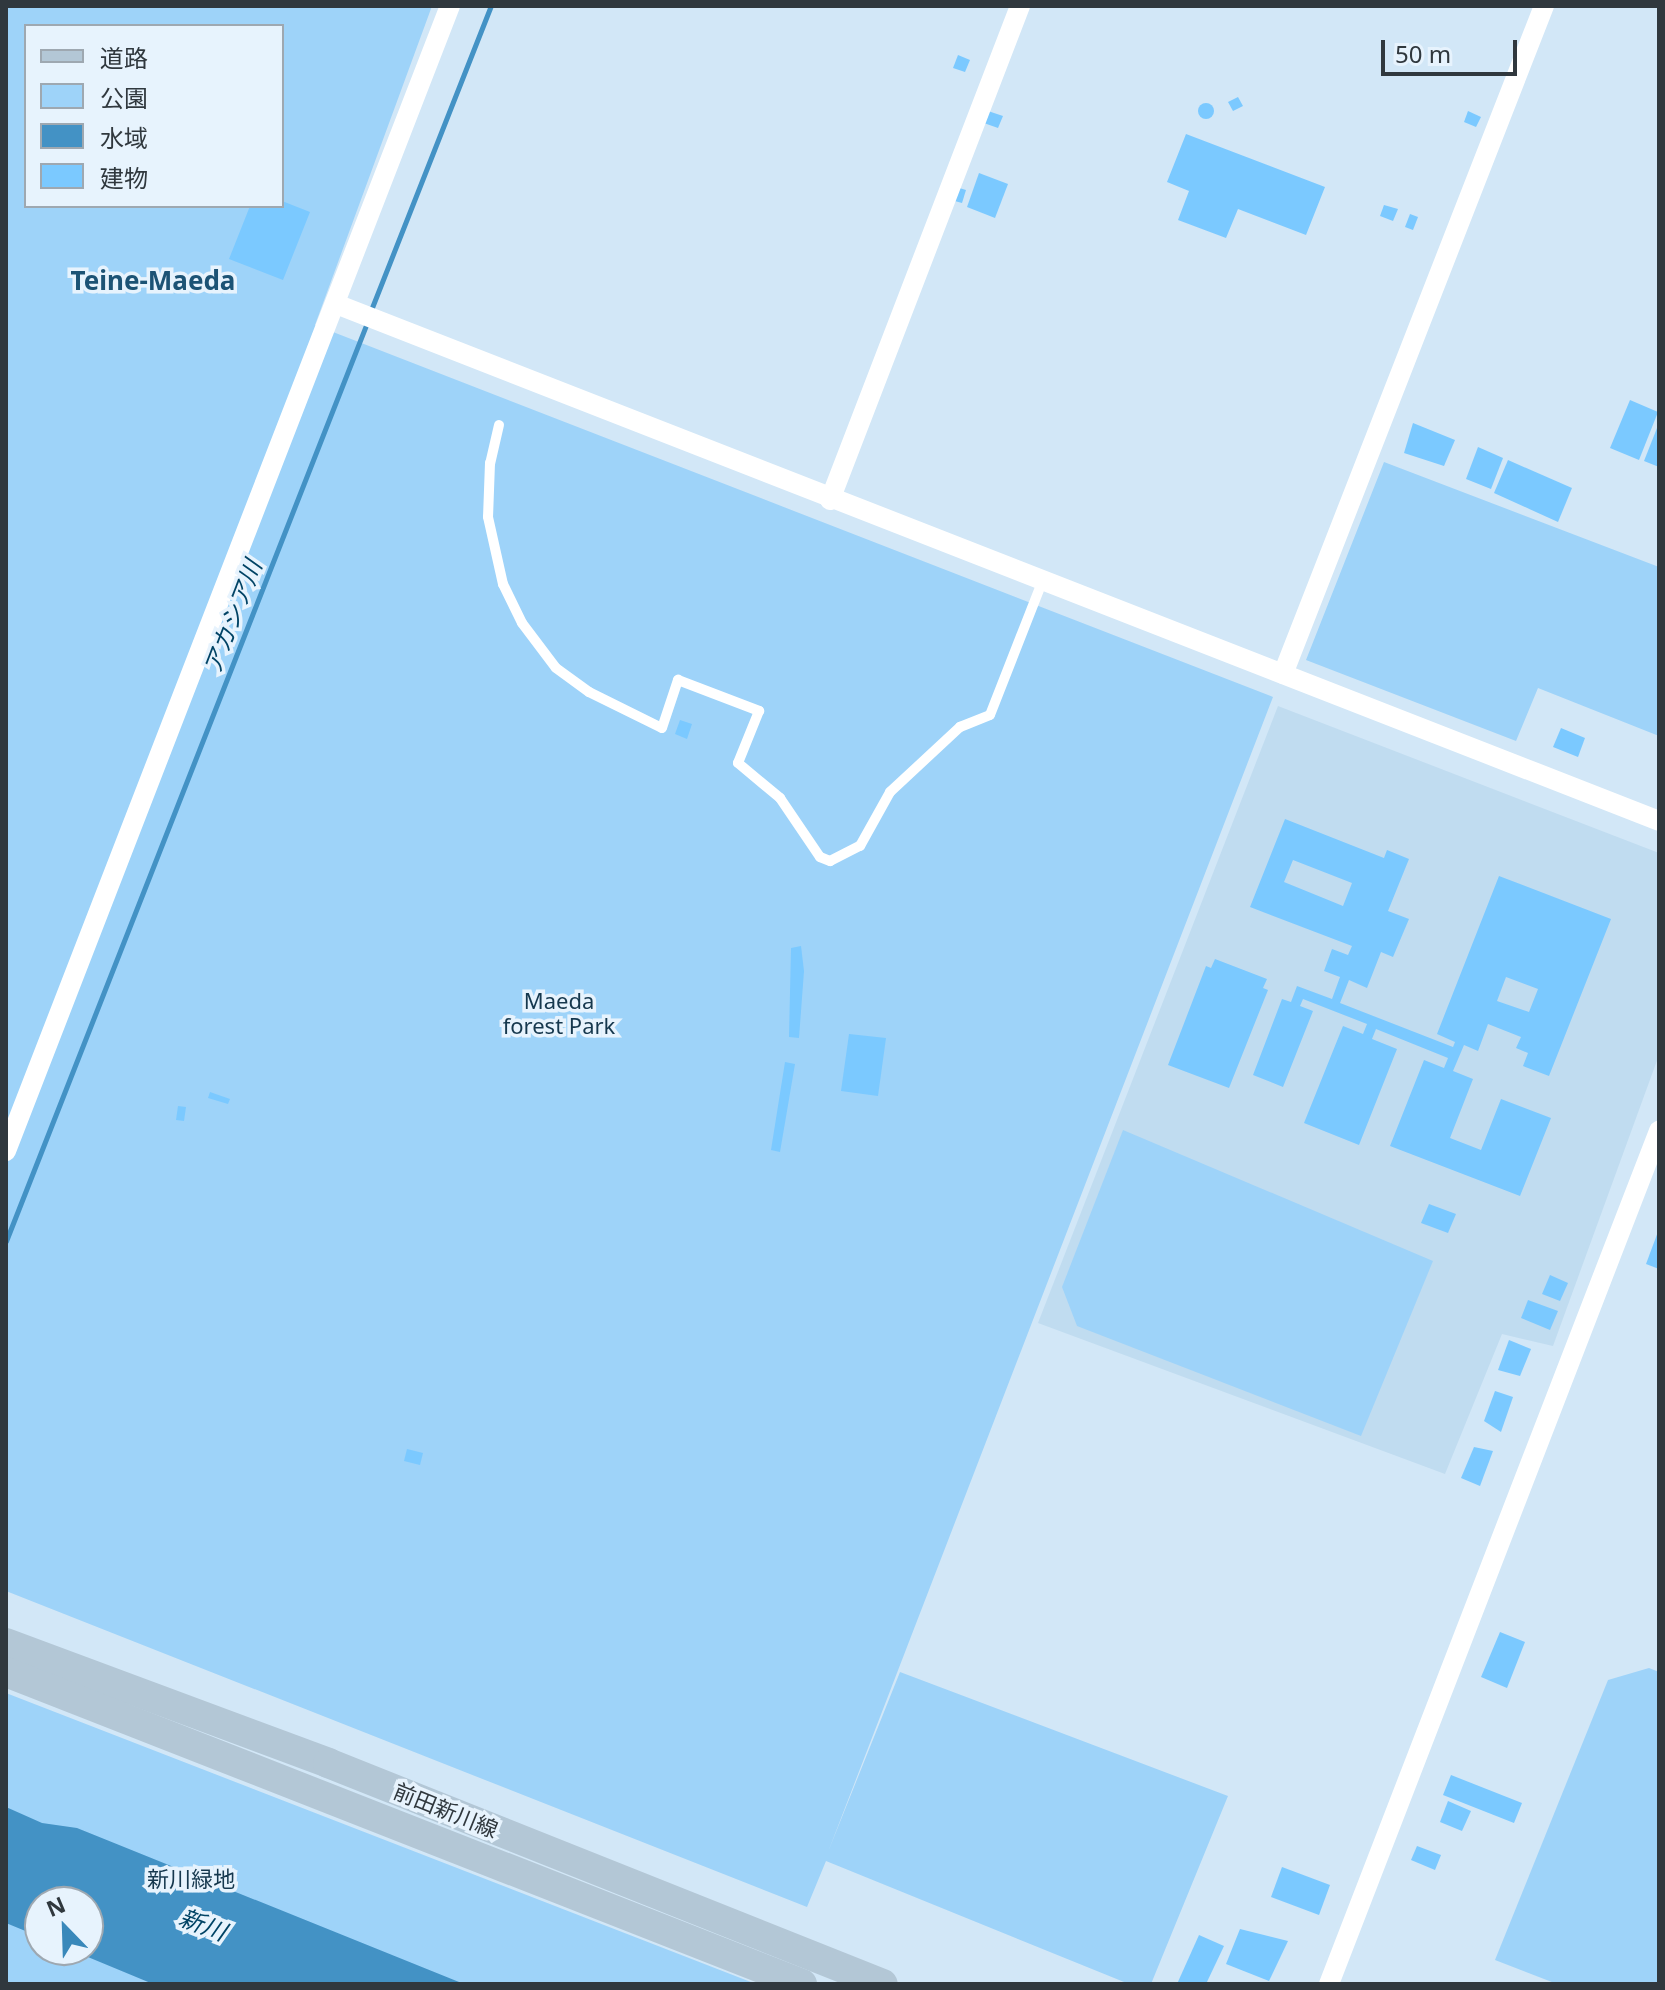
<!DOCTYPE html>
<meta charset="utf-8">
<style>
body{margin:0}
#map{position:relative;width:1665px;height:1990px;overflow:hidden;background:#d2e7f7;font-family:"Noto Sans","Noto Sans JP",sans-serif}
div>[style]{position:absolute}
.built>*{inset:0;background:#c0dcf0}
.green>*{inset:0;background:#9ed3f9}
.water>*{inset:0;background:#4392c5}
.stream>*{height:5px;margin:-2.5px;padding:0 2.5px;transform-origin:2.5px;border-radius:2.5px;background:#4392c5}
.building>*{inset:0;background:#7bc9ff}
.round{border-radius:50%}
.service>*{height:10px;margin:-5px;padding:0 5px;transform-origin:5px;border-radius:5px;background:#fff}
.minor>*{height:20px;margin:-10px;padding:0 10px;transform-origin:10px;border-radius:10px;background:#fff}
.primary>*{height:30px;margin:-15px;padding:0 15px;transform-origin:15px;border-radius:15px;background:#b3c7d6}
span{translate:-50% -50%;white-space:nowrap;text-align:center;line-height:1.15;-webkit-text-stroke:7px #e7f3fd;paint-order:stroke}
.park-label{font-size:22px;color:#16384e}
.street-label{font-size:22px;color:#30383e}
.water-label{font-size:24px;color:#004365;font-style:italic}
.quarter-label{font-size:26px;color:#1c5375;font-weight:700}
.frame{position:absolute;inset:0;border:8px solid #30383e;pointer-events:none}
.legend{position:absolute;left:24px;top:24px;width:260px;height:184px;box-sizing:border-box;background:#e7f3fd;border:2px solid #9ea8b1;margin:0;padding:10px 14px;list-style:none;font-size:24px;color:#30383e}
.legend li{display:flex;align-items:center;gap:16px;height:40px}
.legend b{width:40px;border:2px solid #9ea8b1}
.north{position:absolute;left:24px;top:1886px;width:80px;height:80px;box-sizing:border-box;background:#e7f3fd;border:2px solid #9ea8b1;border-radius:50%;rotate:337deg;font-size:22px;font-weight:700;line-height:32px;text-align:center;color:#30383e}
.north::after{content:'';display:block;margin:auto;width:28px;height:36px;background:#3988ba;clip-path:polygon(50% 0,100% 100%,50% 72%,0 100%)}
.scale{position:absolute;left:1381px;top:40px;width:136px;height:36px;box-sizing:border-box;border:4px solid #30383e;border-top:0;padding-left:10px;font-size:24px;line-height:28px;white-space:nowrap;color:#30383e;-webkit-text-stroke:6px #e7f3fd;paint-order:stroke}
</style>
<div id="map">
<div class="built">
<div style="clip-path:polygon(1278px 706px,1659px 853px,1659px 1055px,1553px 1346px,1502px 1334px,1445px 1474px,1038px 1323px)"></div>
</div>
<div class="green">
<div style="clip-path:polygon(evenodd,6px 6px,432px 6px,315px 325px,1273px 697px,828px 1852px,900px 1672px,1228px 1796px,1151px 1984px,1129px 1984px,826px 1861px,807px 1907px,6px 1591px,6px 6px,26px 26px,282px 26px,282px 206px,26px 206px,26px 26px)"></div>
<div style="clip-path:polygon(1384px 462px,1659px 567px,1659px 736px,1538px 688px,1516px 741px,1306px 660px)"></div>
<div style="clip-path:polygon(1123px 1130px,1433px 1261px,1361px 1436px,1077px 1326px,1062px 1287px)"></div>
<div style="clip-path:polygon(1649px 1668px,1659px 1672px,1659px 1984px,1557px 1984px,1495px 1960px,1608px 1680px)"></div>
<div style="clip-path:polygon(evenodd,6px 1693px,756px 1984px,6px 1984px,6px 1693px,40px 1902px,88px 1902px,88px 1950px,40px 1950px,40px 1902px)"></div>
</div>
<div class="water">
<div style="clip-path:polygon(6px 1807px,42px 1823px,77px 1828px,464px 1984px,153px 1984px,71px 1950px,88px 1950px,88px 1902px,40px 1902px,40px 1937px,6px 1923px)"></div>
</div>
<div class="stream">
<div style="left:371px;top:310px;width:327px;rotate:-68.5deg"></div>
<div style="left:6px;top:1241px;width:990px;rotate:-68.54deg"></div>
</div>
<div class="building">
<div style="clip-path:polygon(958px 55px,970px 60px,965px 72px,953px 68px)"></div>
<div style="clip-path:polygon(1238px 97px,1243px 106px,1233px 111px,1228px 102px)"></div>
<div class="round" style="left:1198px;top:103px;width:16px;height:16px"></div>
<div style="clip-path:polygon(985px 110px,1003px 116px,998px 128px,981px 122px)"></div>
<div style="clip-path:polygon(1468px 111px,1481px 117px,1476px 127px,1464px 122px)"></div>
<div style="clip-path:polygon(1186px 134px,1325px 187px,1306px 235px,1238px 209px,1226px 238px,1178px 220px,1189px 191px,1167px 182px)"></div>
<div style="clip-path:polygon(979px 173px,1008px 184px,995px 218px,967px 207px)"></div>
<div style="clip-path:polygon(956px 187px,966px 190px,962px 203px,951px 200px)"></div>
<div style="clip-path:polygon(282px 201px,310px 212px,283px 280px,229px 259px,250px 206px,282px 206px)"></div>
<div style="clip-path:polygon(1384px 205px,1398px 209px,1393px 221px,1380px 216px)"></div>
<div style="clip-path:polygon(1410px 214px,1418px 217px,1413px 230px,1405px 227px)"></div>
<div style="clip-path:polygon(1630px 400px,1658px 412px,1639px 460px,1610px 448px)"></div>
<div style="clip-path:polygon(1413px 423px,1455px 440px,1444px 466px,1404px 453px)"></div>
<div style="clip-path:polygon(1659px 423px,1659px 467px,1644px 461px)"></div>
<div style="clip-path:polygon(1478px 447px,1503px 458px,1491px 489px,1466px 479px)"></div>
<div style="clip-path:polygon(1508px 460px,1572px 488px,1558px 522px,1494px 493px)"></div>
<div style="clip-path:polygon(680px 720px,692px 724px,687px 739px,675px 734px)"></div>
<div style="clip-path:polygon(1561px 728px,1585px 738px,1578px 757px,1553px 747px)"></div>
<div style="clip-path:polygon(evenodd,1285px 819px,1384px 858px,1387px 850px,1409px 859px,1388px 911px,1409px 919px,1393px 957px,1381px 952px,1367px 988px,1349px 980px,1340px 1003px,1453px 1047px,1455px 1042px,1437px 1034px,1499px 876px,1611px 919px,1549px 1076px,1523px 1066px,1528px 1053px,1516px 1048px,1521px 1037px,1488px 1024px,1478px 1051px,1464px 1045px,1453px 1071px,1473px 1079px,1450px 1138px,1481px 1150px,1501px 1099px,1551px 1118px,1520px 1196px,1390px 1146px,1424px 1060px,1444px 1068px,1448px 1058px,1376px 1029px,1372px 1039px,1397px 1049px,1359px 1145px,1304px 1123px,1343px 1026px,1363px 1034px,1367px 1024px,1303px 999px,1300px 1006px,1313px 1011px,1283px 1087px,1253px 1075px,1282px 999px,1291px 1002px,1297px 986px,1332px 999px,1340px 977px,1324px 971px,1332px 949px,1348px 955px,1352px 946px,1250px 907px,1285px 819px,1293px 860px,1352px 883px,1343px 906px,1284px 882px,1293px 860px,1285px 819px,1506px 977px,1538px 989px,1529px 1012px,1497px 1001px,1506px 977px)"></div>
<div style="clip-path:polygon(801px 946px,804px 971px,799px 1038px,789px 1037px,791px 948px)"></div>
<div style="clip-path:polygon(1215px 959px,1267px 979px,1263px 988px,1268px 990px,1229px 1088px,1168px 1065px,1206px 966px,1211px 968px)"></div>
<div style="clip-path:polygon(849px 1034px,886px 1038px,878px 1096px,841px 1091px)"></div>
<div style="clip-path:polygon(785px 1062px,795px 1064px,780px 1152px,771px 1150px)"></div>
<div style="clip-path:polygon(210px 1092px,230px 1099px,228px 1104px,208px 1098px)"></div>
<div style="clip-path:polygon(178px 1106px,186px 1107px,184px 1121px,176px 1120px)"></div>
<div style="clip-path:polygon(1429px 1204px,1456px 1214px,1448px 1233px,1421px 1223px)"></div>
<div style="clip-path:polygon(1659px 1229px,1659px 1269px,1646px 1264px)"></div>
<div style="clip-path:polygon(1550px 1275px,1568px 1283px,1560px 1301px,1542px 1294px)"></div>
<div style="clip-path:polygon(1528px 1300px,1558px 1311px,1550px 1330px,1521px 1318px)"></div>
<div style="clip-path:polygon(1509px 1340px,1531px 1349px,1520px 1376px,1498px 1370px)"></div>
<div style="clip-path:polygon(1495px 1391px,1513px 1397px,1501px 1432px,1484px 1421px)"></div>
<div style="clip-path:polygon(1474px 1447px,1493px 1451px,1480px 1486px,1461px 1478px)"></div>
<div style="clip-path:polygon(407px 1449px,423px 1453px,420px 1465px,404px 1461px)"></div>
<div style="clip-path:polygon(1500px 1632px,1525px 1642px,1507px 1688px,1481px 1677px)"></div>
<div style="clip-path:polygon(1451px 1775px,1522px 1803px,1514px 1823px,1443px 1795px)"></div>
<div style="clip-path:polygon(1448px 1801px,1471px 1811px,1462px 1831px,1440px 1822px)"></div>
<div style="clip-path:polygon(1417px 1846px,1441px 1855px,1435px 1870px,1411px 1860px)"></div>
<div style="clip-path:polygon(1282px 1867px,1330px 1885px,1319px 1915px,1271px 1897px)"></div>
<div style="clip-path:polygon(1240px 1929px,1288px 1941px,1269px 1981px,1226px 1964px)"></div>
<div style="clip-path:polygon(1199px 1935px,1224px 1946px,1206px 1984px,1177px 1984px)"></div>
</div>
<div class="service">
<div style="left:499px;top:425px;width:39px;rotate:103deg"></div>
<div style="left:490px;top:463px;width:54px;rotate:92.1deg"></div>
<div style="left:488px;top:517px;width:69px;rotate:77.4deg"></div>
<div style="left:503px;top:584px;width:43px;rotate:64deg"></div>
<div style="left:522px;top:623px;width:56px;rotate:52.9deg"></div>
<div style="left:556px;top:668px;width:41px;rotate:36deg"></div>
<div style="left:589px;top:692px;width:81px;rotate:26.3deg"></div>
<div style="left:662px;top:728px;width:51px;rotate:-71.6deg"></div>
<div style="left:678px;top:680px;width:87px;rotate:20.9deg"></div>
<div style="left:759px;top:711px;width:56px;rotate:112deg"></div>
<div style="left:738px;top:763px;width:55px;rotate:39.8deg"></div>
<div style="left:780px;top:798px;width:71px;rotate:55.9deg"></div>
<div style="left:820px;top:857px;width:11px;rotate:22deg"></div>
<div style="left:830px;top:861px;width:34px;rotate:-27deg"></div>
<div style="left:860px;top:846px;width:62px;rotate:-60.9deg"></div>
<div style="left:890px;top:792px;width:96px;rotate:-42.9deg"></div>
<div style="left:960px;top:727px;width:32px;rotate:-22deg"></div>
<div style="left:990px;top:715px;width:145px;rotate:-68.6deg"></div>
</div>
<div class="minor">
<div style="left:336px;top:304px;width:1420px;rotate:21.34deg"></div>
<div style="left:830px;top:500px;width:529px;rotate:-68.96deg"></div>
<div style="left:1283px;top:674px;width:717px;rotate:-68.66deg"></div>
<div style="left:6px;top:1151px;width:1228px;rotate:-68.81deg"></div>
<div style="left:1329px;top:1984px;width:915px;rotate:-68.85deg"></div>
</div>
<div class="primary">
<div style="left:6px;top:1643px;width:344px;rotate:20.4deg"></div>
<div style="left:328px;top:1763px;width:597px;rotate:21.71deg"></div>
<div style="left:6px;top:1672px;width:855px;rotate:21.4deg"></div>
</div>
<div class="park-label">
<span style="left:559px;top:1013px">Maeda<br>forest Park</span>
<span style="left:191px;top:1879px">新川緑地</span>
</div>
<div class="street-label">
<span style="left:446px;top:1810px;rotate:22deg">前田新川線</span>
</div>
<div class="water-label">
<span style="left:232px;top:617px;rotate:-69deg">アカシア川</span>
<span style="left:203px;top:1924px;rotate:21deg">新川</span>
</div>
<div class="quarter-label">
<span style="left:153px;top:281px">Teine-Maeda</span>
</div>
<div class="frame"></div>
<ul class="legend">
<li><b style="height:10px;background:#b3c7d6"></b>道路</li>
<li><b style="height:22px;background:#9ed3f9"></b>公園</li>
<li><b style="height:22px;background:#4392c5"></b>水域</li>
<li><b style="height:22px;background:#7bc9ff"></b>建物</li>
</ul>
<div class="north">N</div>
<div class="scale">50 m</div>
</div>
